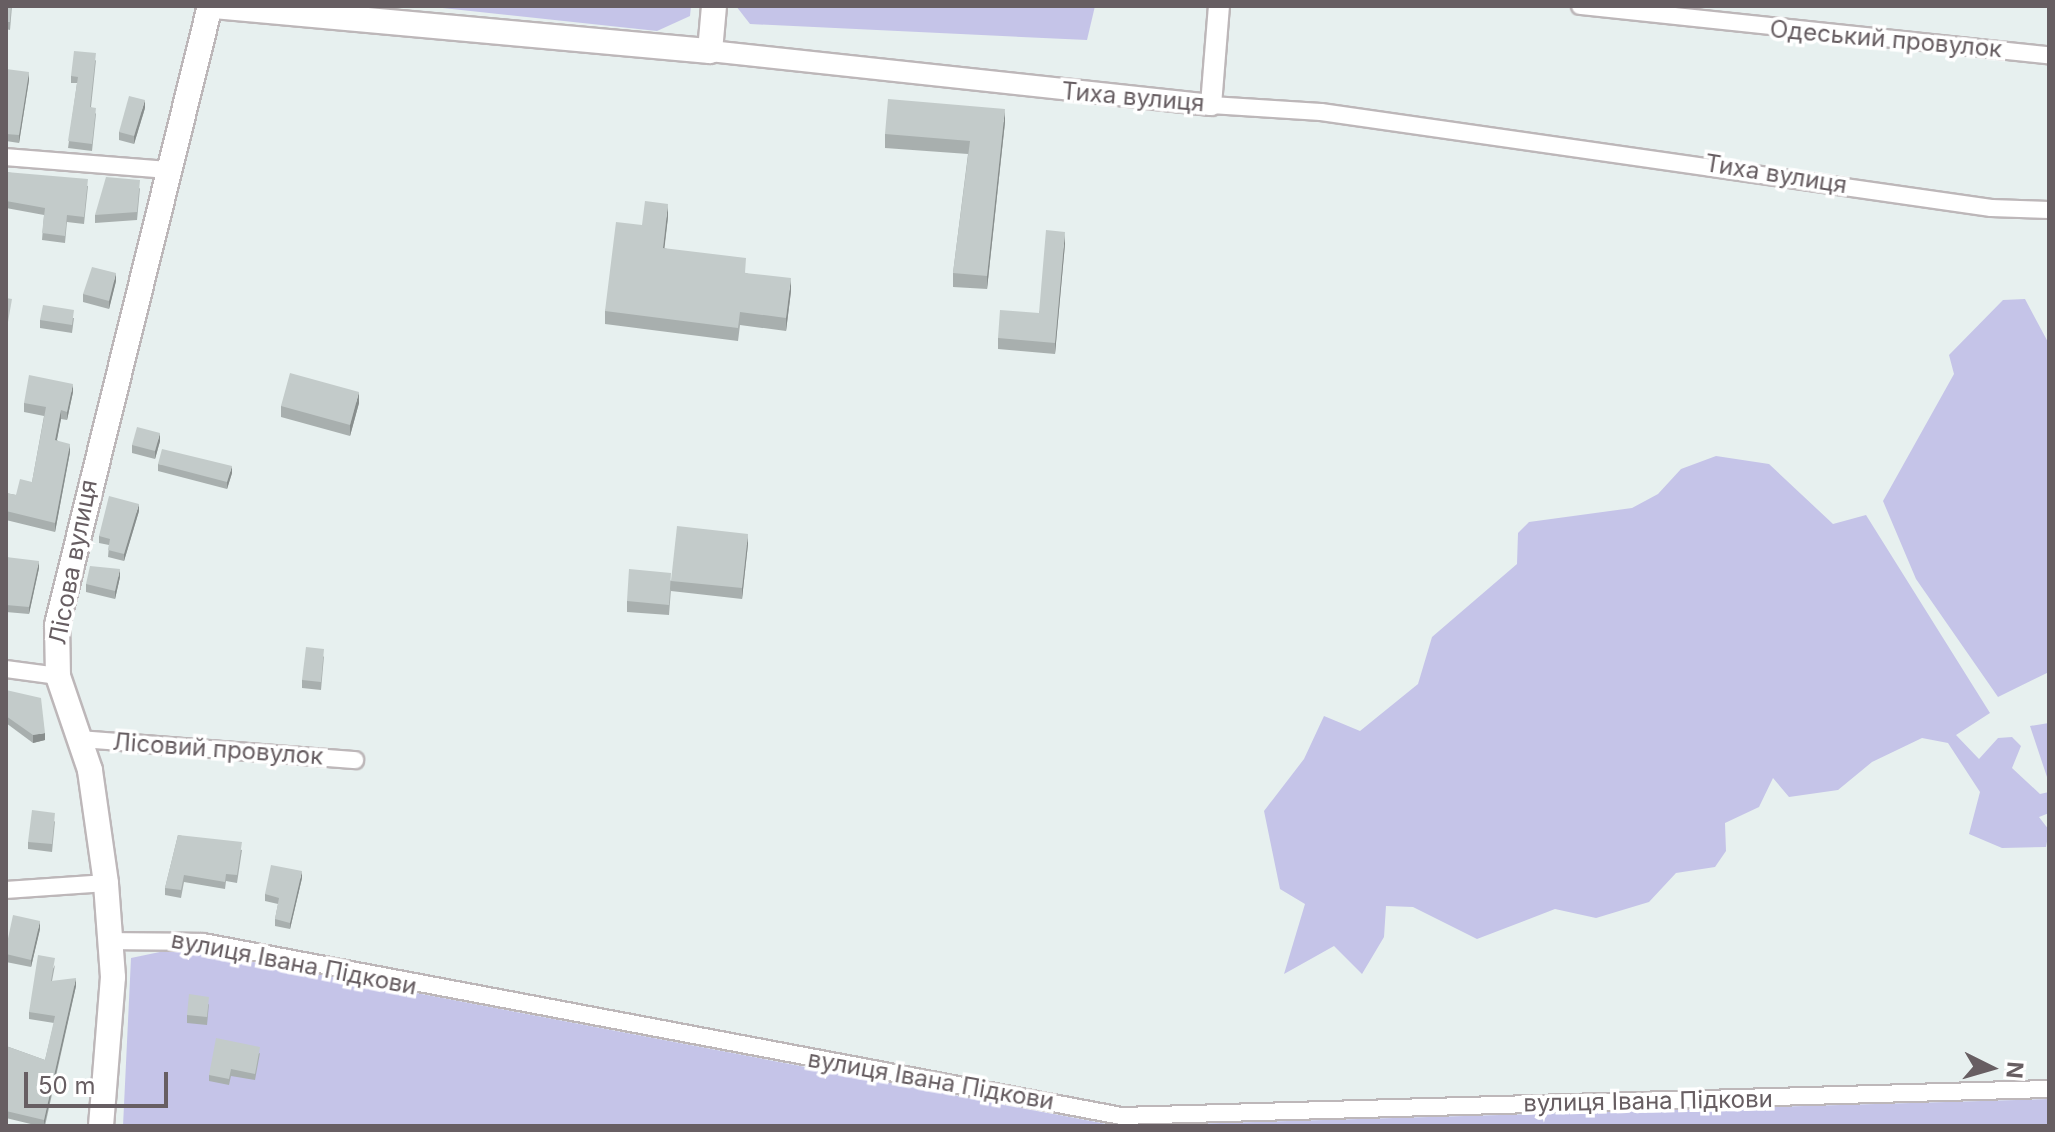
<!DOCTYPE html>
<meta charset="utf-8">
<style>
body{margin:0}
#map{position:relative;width:2055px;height:1132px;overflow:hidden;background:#e7f0ef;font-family:Inter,sans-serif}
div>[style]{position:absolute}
.green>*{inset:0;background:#c5c4e8}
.roads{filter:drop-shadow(2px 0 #bdb7b9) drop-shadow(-2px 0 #bdb7b9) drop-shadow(0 2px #bdb7b9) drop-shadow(0 -2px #bdb7b9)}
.minor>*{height:16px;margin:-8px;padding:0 8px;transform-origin:8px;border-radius:8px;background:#fff}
.tertiary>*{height:20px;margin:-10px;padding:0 10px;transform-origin:10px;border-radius:10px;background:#fff}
.secondary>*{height:24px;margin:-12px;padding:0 12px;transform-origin:12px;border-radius:12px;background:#fff}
.wall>*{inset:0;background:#a8afae}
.shaded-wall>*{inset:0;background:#888e8d}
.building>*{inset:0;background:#c3cbca}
span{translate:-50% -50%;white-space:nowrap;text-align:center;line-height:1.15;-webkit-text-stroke:7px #fff;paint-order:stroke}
.street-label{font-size:24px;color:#675e62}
.frame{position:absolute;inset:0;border:8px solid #675e62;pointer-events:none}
.north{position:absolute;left:1951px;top:1028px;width:80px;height:80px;-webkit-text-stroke:6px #fff;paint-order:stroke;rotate:95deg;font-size:22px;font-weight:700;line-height:32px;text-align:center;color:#675e62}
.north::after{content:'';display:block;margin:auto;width:28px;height:36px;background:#675e62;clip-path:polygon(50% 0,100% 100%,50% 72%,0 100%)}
.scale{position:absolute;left:24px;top:1072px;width:144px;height:36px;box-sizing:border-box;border:4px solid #675e62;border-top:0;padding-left:10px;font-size:24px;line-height:28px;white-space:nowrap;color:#675e62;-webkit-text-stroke:6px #fff;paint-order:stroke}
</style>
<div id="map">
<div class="green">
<div style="clip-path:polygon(424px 6px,691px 6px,690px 16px,657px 31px)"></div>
<div style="clip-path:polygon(736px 6px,1095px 6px,1087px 40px,750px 24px)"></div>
<div style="clip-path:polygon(2025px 299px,2049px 344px,2049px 672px,1998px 697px,1916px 579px,1883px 501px,1954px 374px,1949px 355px,2003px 300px)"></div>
<div style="clip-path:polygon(1716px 456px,1769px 464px,1833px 524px,1866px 515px,1990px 713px,1956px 735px,1979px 759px,1998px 738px,2012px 737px,2021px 746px,2012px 768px,2040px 794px,2049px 792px,2049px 813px,2039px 817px,2049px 830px,2046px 847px,2002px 848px,1969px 834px,1980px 792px,1948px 743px,1922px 738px,1872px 762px,1838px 790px,1789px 797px,1773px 778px,1759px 807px,1725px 823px,1726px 851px,1715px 867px,1676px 873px,1649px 902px,1596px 918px,1555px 909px,1477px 939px,1413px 907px,1386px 906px,1384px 937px,1362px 974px,1334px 946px,1284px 974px,1305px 904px,1280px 889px,1264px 811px,1304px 759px,1324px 716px,1360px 731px,1418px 684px,1432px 637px,1517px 564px,1518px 533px,1529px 522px,1632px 508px,1658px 494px,1681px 469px)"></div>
<div style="clip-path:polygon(2049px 723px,2049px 783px,2030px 726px)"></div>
<div style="clip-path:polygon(179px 948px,1117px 1126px,2049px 1099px,2049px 1126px,123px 1126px,131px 958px)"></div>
</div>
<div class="roads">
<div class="minor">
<div style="left:1580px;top:6px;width:472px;rotate:6deg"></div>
<div style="left:1211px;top:105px;width:110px;rotate:3.6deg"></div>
<div style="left:1321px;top:112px;width:677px;rotate:8.15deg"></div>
<div style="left:1991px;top:208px;width:58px;rotate:2deg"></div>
<div style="left:6px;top:157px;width:161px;rotate:4.6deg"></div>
<div style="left:6px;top:669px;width:52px;rotate:7.7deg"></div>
<div style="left:80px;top:739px;width:276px;rotate:4.4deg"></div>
<div style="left:6px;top:890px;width:100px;rotate:-4deg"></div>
<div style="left:111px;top:941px;width:92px;rotate:0.6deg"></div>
<div style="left:203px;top:942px;width:934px;rotate:10.73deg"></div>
<div style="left:1121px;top:1116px;width:928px;rotate:-1.67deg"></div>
</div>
<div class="tertiary">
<div style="left:710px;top:51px;width:504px;rotate:6.15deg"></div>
<div style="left:1211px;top:105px;width:99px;rotate:-85.4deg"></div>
</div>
<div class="secondary">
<div style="left:214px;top:6px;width:498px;rotate:5.2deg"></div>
<div style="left:710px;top:51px;width:45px;rotate:-84.9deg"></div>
<div style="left:101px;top:1126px;width:149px;rotate:-85.4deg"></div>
<div style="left:113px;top:977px;width:94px;rotate:-94.3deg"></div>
<div style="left:106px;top:883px;width:114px;rotate:-98.1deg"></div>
<div style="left:90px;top:770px;width:99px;rotate:-108.8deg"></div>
<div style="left:58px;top:676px;width:51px;rotate:-91.1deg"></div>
<div style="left:57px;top:625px;width:638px;rotate:-76.12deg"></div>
</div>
</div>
<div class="wall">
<div style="clip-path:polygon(6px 6px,12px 6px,10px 30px,6px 29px)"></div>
<div style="clip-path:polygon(96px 60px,91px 107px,96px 114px,92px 151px,68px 148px,77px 83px,71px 83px,71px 76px)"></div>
<div style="clip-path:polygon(6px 69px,29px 80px,19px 143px,6px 141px)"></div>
<div style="clip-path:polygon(145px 108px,134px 144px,119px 140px,119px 132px)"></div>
<div style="clip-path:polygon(1005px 122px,987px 289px,953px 287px,953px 273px,968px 154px,885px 148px,885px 134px)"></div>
<div style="clip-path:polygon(6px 172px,88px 186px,84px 224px,67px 222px,65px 243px,42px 240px,44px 215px,6px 208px)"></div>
<div style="clip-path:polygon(140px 188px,137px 220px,95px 223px,95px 215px)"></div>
<div style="clip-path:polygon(668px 217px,664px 248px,746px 273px,791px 291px,786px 331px,740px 325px,738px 341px,605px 324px,605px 311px,642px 225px)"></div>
<div style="clip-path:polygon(1065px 244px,1055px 354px,998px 349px,998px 338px,1039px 313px)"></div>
<div style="clip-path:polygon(116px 281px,109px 309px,83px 302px,83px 294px)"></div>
<div style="clip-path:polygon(74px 318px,72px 333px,40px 328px,40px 320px)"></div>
<div style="clip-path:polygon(73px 392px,67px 420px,61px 419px,57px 440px,70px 452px,55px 532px,6px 520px,6px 493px,16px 495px,32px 482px,44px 416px,24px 412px,24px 403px)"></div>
<div style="clip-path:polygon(359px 403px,350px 436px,281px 417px,281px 406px)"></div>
<div style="clip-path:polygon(160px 441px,155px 459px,132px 453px,132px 445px)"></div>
<div style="clip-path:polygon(158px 464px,232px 473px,227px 489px,158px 471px)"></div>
<div style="clip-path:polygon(139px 511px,124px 561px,108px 557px,109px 545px,99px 543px,99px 536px)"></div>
<div style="clip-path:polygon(748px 544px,742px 599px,671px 591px,671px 589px,669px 615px,627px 612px,627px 601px)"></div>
<div style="clip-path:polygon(6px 557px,39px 568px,29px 614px,6px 612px)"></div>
<div style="clip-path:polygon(120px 577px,115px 599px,86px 592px,86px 584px)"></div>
<div style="clip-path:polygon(324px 656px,321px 690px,302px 688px,302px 680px)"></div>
<div style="clip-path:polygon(6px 690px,45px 740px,33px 743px,6px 723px)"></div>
<div style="clip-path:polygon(55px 821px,52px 852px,28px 849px,28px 842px)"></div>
<div style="clip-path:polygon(178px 835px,242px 850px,237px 883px,226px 881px,225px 889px,184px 882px,181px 898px,165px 895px,165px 888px)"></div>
<div style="clip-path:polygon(302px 878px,290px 929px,275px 926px,275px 919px,278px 904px,265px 901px,265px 894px)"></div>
<div style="clip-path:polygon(40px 929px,31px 967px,6px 962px,6px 948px)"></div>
<div style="clip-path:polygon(55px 965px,52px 981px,76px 986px,45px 1126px,39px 1126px,6px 1118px,6px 1046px,45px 1060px,54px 1023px,29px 1019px,29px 1012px)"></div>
<div style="clip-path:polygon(209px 1004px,207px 1025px,187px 1023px,187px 1015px)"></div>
<div style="clip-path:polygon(260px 1053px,255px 1080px,231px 1076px,229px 1085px,209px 1081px,209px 1075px)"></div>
</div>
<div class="shaded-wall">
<div style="clip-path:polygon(29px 72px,29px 80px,19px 143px,19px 135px)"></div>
<div style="clip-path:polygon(145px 100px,145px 108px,134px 144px,134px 136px)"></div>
<div style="clip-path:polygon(1005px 109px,1005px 122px,987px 289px,987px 276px)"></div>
<div style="clip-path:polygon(668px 204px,668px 217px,663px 261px,663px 248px)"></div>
<div style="clip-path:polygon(1065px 232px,1065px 244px,1055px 354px,1055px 343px)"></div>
<div style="clip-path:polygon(116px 273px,116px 281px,109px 309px,109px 301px)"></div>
<div style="clip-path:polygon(791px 278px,791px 291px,786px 331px,786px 318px)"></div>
<div style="clip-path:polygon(73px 384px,73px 392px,67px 420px,67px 412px)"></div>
<div style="clip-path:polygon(359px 392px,359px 403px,350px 436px,350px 425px)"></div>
<div style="clip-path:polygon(61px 410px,61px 419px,55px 449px,55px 440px)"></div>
<div style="clip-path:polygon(160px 433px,160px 441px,155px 459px,155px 451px)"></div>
<div style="clip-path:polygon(70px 444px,70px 452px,55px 532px,55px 523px)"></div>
<div style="clip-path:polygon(232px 466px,232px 473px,227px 489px,227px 482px)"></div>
<div style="clip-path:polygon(139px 504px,139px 511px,124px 561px,124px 554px)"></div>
<div style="clip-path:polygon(748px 534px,748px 544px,742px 599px,742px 588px)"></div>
<div style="clip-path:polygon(39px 561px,39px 568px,29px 614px,29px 607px)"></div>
<div style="clip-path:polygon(120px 569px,120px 577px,115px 599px,115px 591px)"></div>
<div style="clip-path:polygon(45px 733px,45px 740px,33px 743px,33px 735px)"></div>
<div style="clip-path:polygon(302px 871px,302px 878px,290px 929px,290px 923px)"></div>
<div style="clip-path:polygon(40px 921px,40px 929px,31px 967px,31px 960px)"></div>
<div style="clip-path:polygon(76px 978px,76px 986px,44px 1126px,44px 1120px)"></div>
</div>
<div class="building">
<div style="clip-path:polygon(6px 6px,11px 6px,10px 22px,6px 22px)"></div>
<div style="clip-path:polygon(74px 51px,96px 53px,90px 107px,96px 108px,92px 144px,68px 141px,78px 77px,71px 76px)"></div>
<div style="clip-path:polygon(6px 69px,29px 72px,19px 135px,6px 134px)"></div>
<div style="clip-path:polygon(129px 96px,145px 100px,134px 136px,119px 132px)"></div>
<div style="clip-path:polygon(888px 99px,1005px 109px,987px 276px,953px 273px,970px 141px,885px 134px)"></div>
<div style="clip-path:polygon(6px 172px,88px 179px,84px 217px,67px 215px,65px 236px,42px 233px,45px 208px,6px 201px)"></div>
<div style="clip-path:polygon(106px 177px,140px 180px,137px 212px,95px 215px)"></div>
<div style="clip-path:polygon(645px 201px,668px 204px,663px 248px,746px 258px,745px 273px,791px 278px,786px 318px,740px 312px,738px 328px,605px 311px,616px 222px,642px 225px)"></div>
<div style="clip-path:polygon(1046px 230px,1065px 232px,1055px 343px,998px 338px,1000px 310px,1039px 313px)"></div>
<div style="clip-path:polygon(92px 267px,116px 273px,109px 301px,83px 294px)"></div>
<div style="clip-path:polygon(6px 298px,12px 299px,8px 322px,6px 321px)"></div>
<div style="clip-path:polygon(43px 305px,74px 310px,72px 325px,40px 320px)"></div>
<div style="clip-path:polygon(290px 373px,359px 392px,350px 425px,281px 406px)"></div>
<div style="clip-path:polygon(29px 375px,73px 384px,67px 412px,61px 410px,55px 440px,70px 444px,55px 523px,6px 511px,6px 493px,16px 495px,20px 479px,32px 482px,46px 407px,24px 403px)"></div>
<div style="clip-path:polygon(137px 427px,160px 433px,155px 451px,132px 445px)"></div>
<div style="clip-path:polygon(162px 449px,232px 466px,227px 482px,158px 464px)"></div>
<div style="clip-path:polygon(109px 496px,139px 504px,124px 554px,108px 550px,110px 539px,99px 536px)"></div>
<div style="clip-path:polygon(677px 526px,748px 534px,742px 588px,671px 581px)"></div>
<div style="clip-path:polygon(6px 557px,39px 561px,29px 607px,6px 605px)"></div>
<div style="clip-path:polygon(90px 566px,120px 569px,115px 591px,86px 584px)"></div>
<div style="clip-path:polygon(629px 569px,671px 573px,669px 605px,627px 601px)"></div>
<div style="clip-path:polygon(306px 647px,324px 649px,321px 682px,302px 680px)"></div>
<div style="clip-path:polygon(6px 690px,41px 698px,45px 733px,33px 735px,6px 716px)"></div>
<div style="clip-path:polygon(32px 810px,55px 813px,52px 844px,28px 842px)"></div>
<div style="clip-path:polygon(178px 835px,242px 842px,237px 875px,226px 874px,225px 882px,184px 875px,181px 890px,165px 888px)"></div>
<div style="clip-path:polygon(271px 865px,302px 871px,290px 923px,275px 919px,279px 898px,265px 894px)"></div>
<div style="clip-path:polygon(13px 915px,40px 921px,31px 960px,6px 954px,6px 948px)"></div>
<div style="clip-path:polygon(38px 955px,55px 958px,51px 981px,76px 978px,44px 1120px,6px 1111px,6px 1046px,45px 1060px,55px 1016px,29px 1012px)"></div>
<div style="clip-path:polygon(189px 994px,209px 997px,207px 1017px,187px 1015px)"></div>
<div style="clip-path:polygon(216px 1038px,260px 1047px,255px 1074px,231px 1069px,229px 1079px,209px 1075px)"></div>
</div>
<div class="street-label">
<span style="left:1886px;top:39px;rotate:5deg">Одеський провулок</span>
<span style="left:1133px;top:97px;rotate:5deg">Тиха вулиця</span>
<span style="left:1776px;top:174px;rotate:9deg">Тиха вулиця</span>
<span style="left:73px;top:562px;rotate:-79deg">Лісова вулиця</span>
<span style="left:218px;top:749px;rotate:4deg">Лісовий провулок</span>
<span style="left:294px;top:963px;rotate:11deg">вулиця Івана Підкови</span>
<span style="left:931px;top:1080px;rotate:10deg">вулиця Івана Підкови</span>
<span style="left:1648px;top:1101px;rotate:-1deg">вулиця Івана Підкови</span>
</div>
<div class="frame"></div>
<div class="north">N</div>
<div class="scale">50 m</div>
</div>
